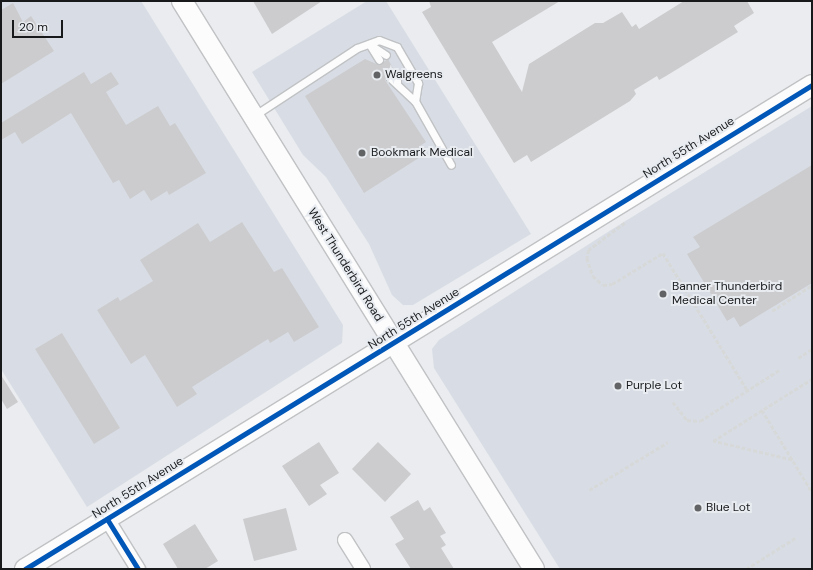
<!DOCTYPE html>
<style>
body{margin:0}
#map{position:relative;width:813px;height:570px;overflow:hidden;background:#eaecef;font-family:"DM Sans",sans-serif}
div>[style]{position:absolute}
.built>*{inset:0;background:#d8dde5}
.building>*{inset:0;background:#ccccce}
.path>*{height:2.5px;margin-top:-1.25px;transform-origin:0;background:repeating-linear-gradient(90deg,#d7d8d8 0 4px,transparent 0 6px)}
.roads{filter:drop-shadow(1px 0 #c0c2c4) drop-shadow(-1px 0 #c0c2c4) drop-shadow(0 1px #c0c2c4) drop-shadow(0 -1px #c0c2c4)}
.lane>*{height:7px;margin:-3.5px;padding:0 3.5px;transform-origin:3.5px;border-radius:3.5px;background:#fcfcfd}
.street>*{height:14px;margin:-7px;padding:0 7px;transform-origin:7px;border-radius:7px;background:#fcfcfd}
.secondary>*{height:20px;margin:-10px;padding:0 10px;transform-origin:10px;border-radius:10px;background:#fcfcfd}
.cycleway>*{height:5px;margin:-2.5px;padding:0 2.5px;transform-origin:2.5px;border-radius:2.5px;background:#0057b8}
.dots>*{width:11px;height:11px;translate:-50% -50%;box-sizing:border-box;border:2px solid #e8ecf1;border-radius:50%}
span{translate:-50% -50%;white-space:nowrap;text-align:center;line-height:1.15;-webkit-text-stroke:4px #e8ecf1;paint-order:stroke}
.poi-label{font-size:12px;color:#18191b}
.left{translate:0 -50%;text-align:left}
.street-label{font-size:12px;color:#18191b}
.frame{position:absolute;inset:0;border:2px solid #18191b;pointer-events:none}
.scale{position:absolute;left:12px;top:20px;width:51px;height:18px;box-sizing:border-box;border:2px solid #18191b;border-top:0;padding-left:5px;font-size:12px;line-height:14px;white-space:nowrap;color:#18191b;-webkit-text-stroke:3px #e8ecf1;paint-order:stroke}
</style>
<div id="map">
<div class="built">
<div style="clip-path:polygon(1px 1px,141px 1px,343px 325px,342px 343px,87px 507px,1px 369px)"></div>
<div style="clip-path:polygon(367px 1px,386px 1px,531px 234px,413px 305px,403px 305px,392px 295px,369px 244px,326px 177px,303px 155px,252px 72px)"></div>
<div style="clip-path:polygon(812px 106px,812px 569px,560px 569px,434px 368px,432px 349px,439px 340px,611px 230px)"></div>
</div>
<div class="building">
<div style="clip-path:polygon(253px 1px,322px 1px,272px 34px)"></div>
<div style="clip-path:polygon(429px 1px,560px 1px,492px 42px,522px 92px,529px 64px,595px 23px,603px 23px,622px 12px,632px 27px,636px 24px,639px 29px,684px 1px,747px 1px,754px 13px,734px 26px,738px 32px,666px 76px,659px 80px,657px 76px,634px 90px,636px 94px,630px 101px,531px 162px,527px 155px,514px 163px,422px 12px,431px 7px)"></div>
<div style="clip-path:polygon(13px 3px,23px 22px,31px 16px,54px 51px,1px 84px,1px 10px)"></div>
<div style="clip-path:polygon(365px 59px,379px 65px,388px 59px,394px 70px,385px 80px,426px 142px,420px 146px,425px 154px,364px 193px,305px 96px)"></div>
<div style="clip-path:polygon(84px 72px,91px 84px,111px 72px,119px 84px,106px 92px,126px 125px,158px 106px,170px 126px,175px 123px,206px 173px,169px 195px,167px 191px,151px 201px,144px 190px,130px 199px,119px 180px,113px 183px,71px 113px,22px 144px,15px 132px,1px 140px,1px 123px)"></div>
<div style="clip-path:polygon(812px 165px,812px 283px,740px 327px,734px 317px,727px 321px,687px 254px,700px 247px,693px 237px)"></div>
<div style="clip-path:polygon(242px 222px,274px 272px,282px 268px,319px 327px,294px 342px,288px 332px,270px 343px,268px 339px,192px 387px,197px 394px,177px 407px,145px 355px,131px 364px,97px 310px,118px 297px,120px 301px,153px 281px,140px 260px,198px 223px,210px 242px)"></div>
<div style="clip-path:polygon(62px 333px,120px 428px,94px 444px,35px 349px)"></div>
<div style="clip-path:polygon(1px 375px,18px 402px,7px 409px,1px 399px)"></div>
<div style="clip-path:polygon(319px 442px,339px 473px,320px 485px,327px 494px,309px 506px,282px 466px)"></div>
<div style="clip-path:polygon(378px 442px,411px 474px,385px 502px,352px 469px)"></div>
<div style="clip-path:polygon(418px 500px,424px 511px,430px 507px,446px 533px,440px 536px,446px 545px,441px 548px,454px 569px,411px 569px,395px 544px,404px 539px,390px 517px)"></div>
<div style="clip-path:polygon(286px 508px,297px 550px,254px 561px,243px 519px)"></div>
<div style="clip-path:polygon(195px 524px,218px 561px,205px 569px,178px 569px,163px 544px)"></div>
</div>
<div class="path">
<div style="left:625px;top:223px;width:45px;rotate:143.1deg"></div>
<div style="left:589px;top:250px;width:8px;rotate:104deg"></div>
<div style="left:587px;top:258px;width:19px;rotate:72deg"></div>
<div style="left:593px;top:276px;width:13px;rotate:42deg"></div>
<div style="left:603px;top:285px;width:9px;rotate:-6deg"></div>
<div style="left:612px;top:284px;width:60px;rotate:-31.3deg"></div>
<div style="left:663px;top:253px;width:162px;rotate:58.4deg"></div>
<div style="left:772px;top:311px;width:48px;rotate:-33deg"></div>
<div style="left:798px;top:358px;width:17px;rotate:-33deg"></div>
<div style="left:673px;top:402px;width:23px;rotate:52deg"></div>
<div style="left:687px;top:420px;width:13px;rotate:4deg"></div>
<div style="left:700px;top:421px;width:94px;rotate:-32.8deg"></div>
<div style="left:762px;top:410px;width:96px;rotate:58.6deg"></div>
<div style="left:792px;top:460px;width:81px;rotate:-166.5deg"></div>
<div style="left:713px;top:441px;width:117px;rotate:-32.1deg"></div>
<div style="left:589px;top:490px;width:92px;rotate:-31.3deg"></div>
<div style="left:811px;top:529px;width:1px;rotate:-45deg"></div>
<div style="left:746px;top:569px;width:58px;rotate:-32.3deg"></div>
</div>
<div class="roads">
<div class="lane">
<div style="left:369px;top:44px;width:20px;rotate:33deg"></div>
<div style="left:371px;top:47px;width:15px;rotate:58deg"></div>
<div style="left:397px;top:74px;width:8px;rotate:90deg"></div>
<div style="left:390px;top:78px;width:34px;rotate:43deg"></div>
<div style="left:255px;top:115px;width:122px;rotate:-33.3deg"></div>
<div style="left:357px;top:48px;width:23px;rotate:-20deg"></div>
<div style="left:379px;top:40px;width:19px;rotate:21deg"></div>
<div style="left:397px;top:47px;width:42px;rotate:59.7deg"></div>
<div style="left:418px;top:83px;width:18px;rotate:99deg"></div>
<div style="left:415px;top:101px;width:73px;rotate:60.6deg"></div>
</div>
<div class="street">
<div style="left:107px;top:519px;width:59px;rotate:58.2deg"></div>
<div style="left:345px;top:540px;width:34px;rotate:58deg"></div>
</div>
<div class="secondary">
<div style="left:182px;top:1px;width:668px;rotate:58.21deg"></div>
<div style="left:25px;top:569px;width:924px;rotate:-31.59deg"></div>
</div>
</div>
<div class="cycleway">
<div style="left:107px;top:519px;width:59px;rotate:58.2deg"></div>
<div style="left:25px;top:569px;width:924px;rotate:-31.59deg"></div>
</div>
<div class="dots">
<div style="left:377px;top:75px;background:#626365"></div>
<div style="left:362px;top:153px;background:#626365"></div>
<div style="left:663px;top:294px;background:#626365"></div>
<div style="left:618px;top:386px;background:#626365"></div>
<div style="left:698px;top:508px;background:#626365"></div>
</div>
<div class="poi-label">
<span class="left" style="left:385px;top:75px">Walgreens</span>
<span class="left" style="left:371px;top:153px">Bookmark Medical</span>
<span class="left" style="left:672px;top:294px">Banner Thunderbird<br>Medical Center</span>
<span class="left" style="left:626px;top:386px">Purple Lot</span>
<span class="left" style="left:706px;top:508px">Blue Lot</span>
</div>
<div class="street-label">
<span style="left:689px;top:148px;rotate:-32deg">North 55th Avenue</span>
<span style="left:345px;top:265px;rotate:58deg">West Thunderbird Road</span>
<span style="left:414px;top:319px;rotate:-32deg">North 55th Avenue</span>
<span style="left:138px;top:488px;rotate:-32deg">North 55th Avenue</span>
</div>
<div class="frame"></div>
<div class="scale">20 m</div>
</div>
